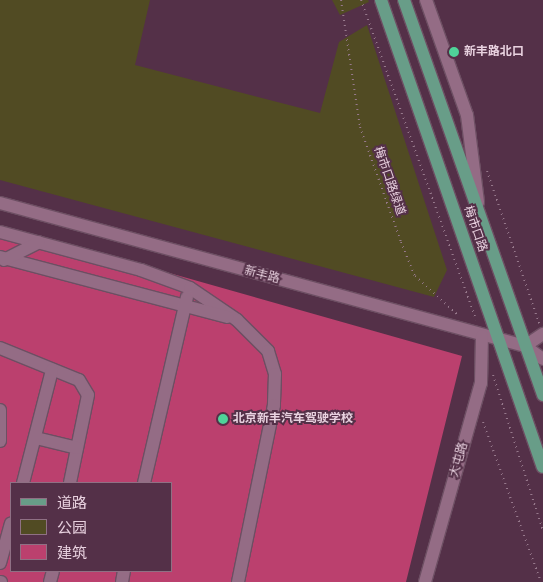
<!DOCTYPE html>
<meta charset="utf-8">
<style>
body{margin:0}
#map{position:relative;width:543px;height:582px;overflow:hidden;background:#543048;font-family:"Roboto Condensed","Noto Sans SC",sans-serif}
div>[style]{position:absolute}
.green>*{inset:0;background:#514b23}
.building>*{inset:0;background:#bb406e}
.path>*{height:2px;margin-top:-1px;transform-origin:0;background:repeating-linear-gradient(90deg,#97798c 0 1px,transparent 0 5px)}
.roads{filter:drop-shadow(1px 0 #6d4f63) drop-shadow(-1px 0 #6d4f63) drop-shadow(0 1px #6d4f63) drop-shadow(0 -1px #6d4f63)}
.minor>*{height:12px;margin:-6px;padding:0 6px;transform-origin:6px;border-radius:6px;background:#946c85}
.major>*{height:12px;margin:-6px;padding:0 6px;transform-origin:6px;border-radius:6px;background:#689d88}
.dots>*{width:14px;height:14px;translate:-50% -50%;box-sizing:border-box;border:2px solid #543048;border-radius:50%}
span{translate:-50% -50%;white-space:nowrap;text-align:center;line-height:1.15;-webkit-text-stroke:4px #543048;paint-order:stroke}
.poi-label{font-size:12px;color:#e8d1df;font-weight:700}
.left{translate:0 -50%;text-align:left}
.street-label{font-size:12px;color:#e8d1df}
.legend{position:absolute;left:10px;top:482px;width:162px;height:90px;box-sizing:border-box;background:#543048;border:1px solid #8f7084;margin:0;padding:6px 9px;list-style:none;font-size:15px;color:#e8d1df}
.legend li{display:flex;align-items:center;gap:10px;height:25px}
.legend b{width:25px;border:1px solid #8f7084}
</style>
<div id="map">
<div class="green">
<div style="clip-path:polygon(0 0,150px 0,135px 65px,320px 113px,339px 42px,367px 25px,447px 270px,434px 297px,0 180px)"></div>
<div style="clip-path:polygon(332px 0,368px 0,369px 2px,340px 15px)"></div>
</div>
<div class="building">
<div style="clip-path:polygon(evenodd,0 225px,462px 356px,406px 582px,0 582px,0 225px,11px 483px,171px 483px,171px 571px,11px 571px,11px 483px)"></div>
</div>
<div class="path">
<div style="left:341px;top:0;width:128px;rotate:81.5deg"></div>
<div style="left:360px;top:127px;width:122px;rotate:70.4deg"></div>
<div style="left:401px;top:242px;width:37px;rotate:68deg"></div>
<div style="left:415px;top:276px;width:58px;rotate:42.2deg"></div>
<div style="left:361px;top:0;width:340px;rotate:70.2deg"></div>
<div style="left:487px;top:171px;width:161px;rotate:71.1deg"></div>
<div style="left:493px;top:375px;width:164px;rotate:72.2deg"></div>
<div style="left:483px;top:422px;width:170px;rotate:70.1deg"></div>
</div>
<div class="roads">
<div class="minor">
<div style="left:426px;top:0;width:122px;rotate:70.4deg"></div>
<div style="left:467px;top:115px;width:88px;rotate:82.8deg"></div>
<div style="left:0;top:203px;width:544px;rotate:15.24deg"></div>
<div style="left:525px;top:346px;width:22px;rotate:36deg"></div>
<div style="left:0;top:232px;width:146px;rotate:15.1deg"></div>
<div style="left:141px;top:270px;width:52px;rotate:20.2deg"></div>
<div style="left:190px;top:288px;width:57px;rotate:34.2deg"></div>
<div style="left:237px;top:320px;width:44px;rotate:45deg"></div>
<div style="left:268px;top:351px;width:24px;rotate:73deg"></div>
<div style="left:275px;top:374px;width:31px;rotate:92deg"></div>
<div style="left:274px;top:405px;width:181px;rotate:101.5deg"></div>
<div style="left:0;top:257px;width:235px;rotate:14.8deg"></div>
<div style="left:4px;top:260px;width:39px;rotate:-27deg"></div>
<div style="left:525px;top:346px;width:22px;rotate:-34deg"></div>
<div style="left:0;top:348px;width:85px;rotate:22.1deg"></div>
<div style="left:79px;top:380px;width:17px;rotate:59deg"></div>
<div style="left:88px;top:395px;width:90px;rotate:101.6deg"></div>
<div style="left:0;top:410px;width:31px;rotate:90deg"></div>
<div style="left:36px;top:438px;width:42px;rotate:13.7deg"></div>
<div style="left:23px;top:483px;width:117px;rotate:-75.6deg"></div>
<div style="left:144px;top:483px;width:191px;rotate:-77deg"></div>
<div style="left:0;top:563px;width:41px;rotate:-74.6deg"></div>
<div style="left:0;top:582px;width:1px"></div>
<div style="left:50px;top:582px;width:11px;rotate:-75deg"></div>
<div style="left:122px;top:582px;width:11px;rotate:-80deg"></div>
<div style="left:425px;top:582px;width:207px;rotate:-74.3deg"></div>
<div style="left:481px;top:383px;width:47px;rotate:-88.8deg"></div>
</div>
<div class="major">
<div style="left:381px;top:0;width:494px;rotate:70.9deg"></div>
<div style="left:404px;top:0;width:419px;rotate:70.6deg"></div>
</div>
</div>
<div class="dots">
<div style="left:454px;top:52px;background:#4fd399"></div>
<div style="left:223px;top:419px;background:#4fd399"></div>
</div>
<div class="poi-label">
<span class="left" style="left:464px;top:52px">新丰路北口</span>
<span class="left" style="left:233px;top:419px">北京新丰汽车驾驶学校</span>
</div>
<div class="street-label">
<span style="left:389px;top:181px;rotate:71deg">梅市口路绿道</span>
<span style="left:475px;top:229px;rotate:71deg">梅市口路</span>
<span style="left:262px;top:275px;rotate:15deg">新丰路</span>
<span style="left:459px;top:460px;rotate:-74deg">大屯路</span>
</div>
<ul class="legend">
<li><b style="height:6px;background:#689d88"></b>道路</li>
<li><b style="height:14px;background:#514b23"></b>公园</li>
<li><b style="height:14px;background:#bb406e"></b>建筑</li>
</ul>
</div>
